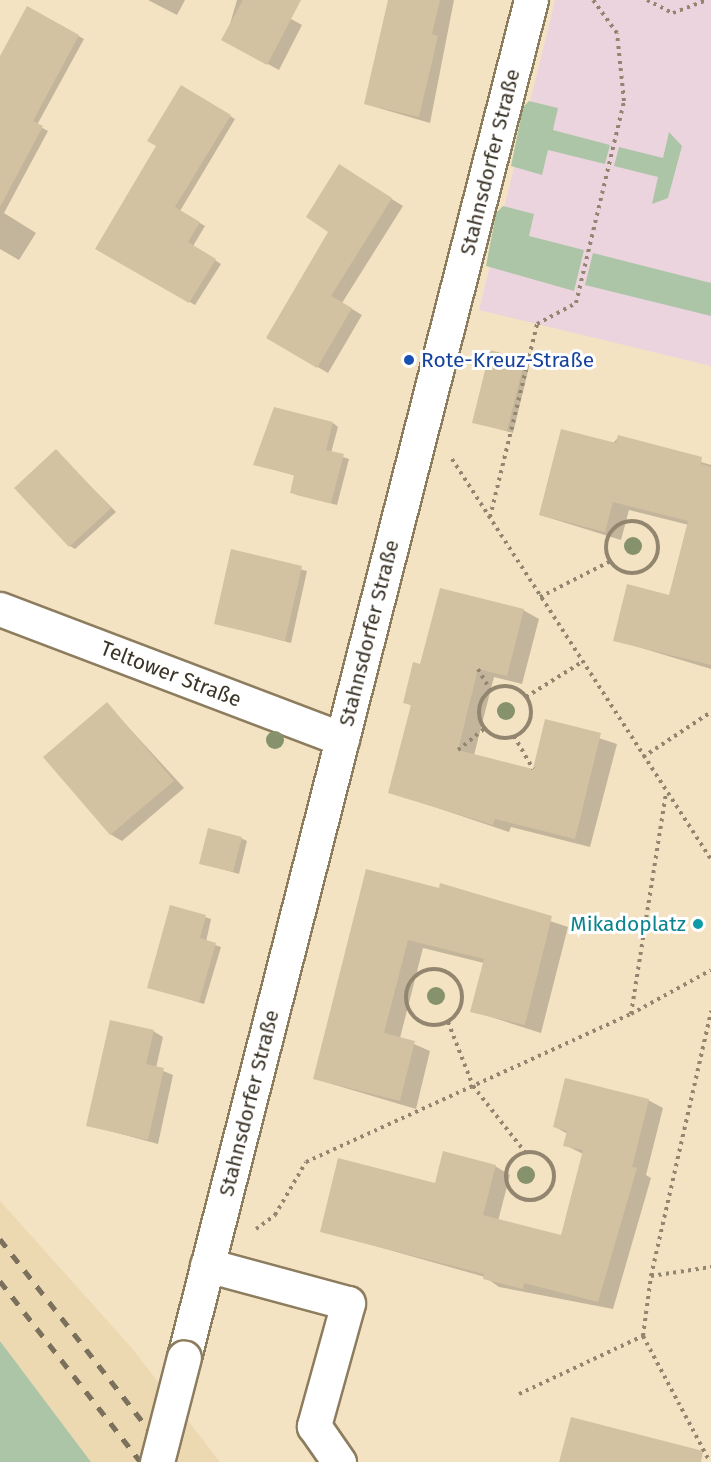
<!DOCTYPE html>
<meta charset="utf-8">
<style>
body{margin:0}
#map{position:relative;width:711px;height:1462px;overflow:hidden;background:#f4e3c2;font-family:"Fira Sans",sans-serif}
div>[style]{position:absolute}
.built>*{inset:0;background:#ecd9b1}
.education>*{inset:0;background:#ecd4df}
.green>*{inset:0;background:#adc5a7}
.shadow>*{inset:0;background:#0003}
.building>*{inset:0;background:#d3c2a2}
.path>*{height:4px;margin-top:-2px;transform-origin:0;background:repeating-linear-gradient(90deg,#928670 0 3px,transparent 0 7.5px)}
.path>.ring{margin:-2px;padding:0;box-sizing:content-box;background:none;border:4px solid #928670;border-radius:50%}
.roads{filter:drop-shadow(2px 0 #8d7d5f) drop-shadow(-2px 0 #8d7d5f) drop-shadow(0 2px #8d7d5f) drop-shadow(0 -2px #8d7d5f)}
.street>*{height:33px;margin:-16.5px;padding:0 16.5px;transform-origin:16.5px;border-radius:16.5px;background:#fff}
.rail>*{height:4.5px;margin-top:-2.25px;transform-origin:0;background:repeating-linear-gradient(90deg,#7a705c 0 10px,transparent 0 20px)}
.bridges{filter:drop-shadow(2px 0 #8d7d5f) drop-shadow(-2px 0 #8d7d5f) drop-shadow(0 2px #8d7d5f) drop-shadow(0 -2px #8d7d5f)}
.street-bridge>*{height:33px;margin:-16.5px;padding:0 16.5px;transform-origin:16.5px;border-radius:16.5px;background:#fff}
.trees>*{width:18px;height:18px;margin:-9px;border-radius:50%;background:#86926b}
.dots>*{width:16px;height:16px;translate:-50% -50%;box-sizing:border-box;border:3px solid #fff;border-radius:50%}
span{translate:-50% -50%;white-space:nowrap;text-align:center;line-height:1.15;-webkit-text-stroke:6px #fff;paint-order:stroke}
.street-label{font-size:21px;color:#3a3326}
.transit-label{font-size:21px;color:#164399}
.left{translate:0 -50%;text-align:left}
.culture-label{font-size:21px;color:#0d838f}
.right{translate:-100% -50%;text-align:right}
</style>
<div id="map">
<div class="built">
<div style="clip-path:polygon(0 1201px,131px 1347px,220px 1462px,91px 1462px,0 1341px)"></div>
</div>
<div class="education">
<div style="clip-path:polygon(555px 0,711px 0,711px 366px,479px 310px)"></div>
</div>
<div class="green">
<div style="clip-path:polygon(529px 101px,558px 108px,553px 130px,610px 145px,605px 164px,548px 150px,542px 175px,511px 166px,523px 107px)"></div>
<div style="clip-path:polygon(669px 132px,682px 146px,668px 198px,652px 204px,658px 177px,614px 166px,619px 147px,663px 158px)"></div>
<div style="clip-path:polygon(503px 206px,534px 214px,529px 236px,584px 250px,574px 291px,486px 266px,496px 213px)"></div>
<div style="clip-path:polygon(593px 253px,711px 283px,711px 316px,585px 285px)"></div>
<div style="clip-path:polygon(0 1341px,91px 1462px,0 1462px)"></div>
</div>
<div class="shadow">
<div style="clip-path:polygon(148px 0,185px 0,177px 15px)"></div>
<div style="clip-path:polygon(237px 0,256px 0,302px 25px,279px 70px,225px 41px)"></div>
<div style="clip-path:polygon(390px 0,454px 0,430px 123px,365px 104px)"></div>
<div style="clip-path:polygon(27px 8px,84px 39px,37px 125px,48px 131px,4px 213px,36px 233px,19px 260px,0 249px,0 85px)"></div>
<div style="clip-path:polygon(181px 87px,235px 119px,180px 211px,205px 226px,193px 246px,221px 264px,195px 305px,97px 249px,158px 145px)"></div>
<div style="clip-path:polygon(350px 173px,403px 206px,342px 303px,362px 315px,328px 373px,268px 338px,330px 231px)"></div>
<div style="clip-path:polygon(525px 360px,530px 363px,513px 433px,474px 422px)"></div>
<div style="clip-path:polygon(333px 423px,338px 427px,331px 453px,349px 459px,337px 505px,297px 495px,292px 492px,296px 476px,255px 464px)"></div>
<div style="clip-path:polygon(619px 437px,711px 465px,711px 669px,615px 640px,670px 597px,689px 525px,629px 510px,621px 540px,540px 515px)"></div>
<div style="clip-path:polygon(56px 451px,116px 512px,75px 549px,70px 546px)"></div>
<div style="clip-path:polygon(232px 551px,307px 571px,291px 643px,216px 623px)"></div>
<div style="clip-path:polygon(523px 610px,539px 619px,522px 684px,494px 677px,474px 755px,534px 771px,546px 721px,617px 744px,590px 847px,511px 827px,509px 832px,390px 792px,412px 706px,405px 702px,421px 666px)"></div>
<div style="clip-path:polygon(107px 704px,184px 788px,122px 841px,110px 834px)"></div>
<div style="clip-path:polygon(241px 838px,247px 841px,239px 874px,201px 863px)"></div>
<div style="clip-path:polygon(441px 885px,568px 927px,541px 1033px,472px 1011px,484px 963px,423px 948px,400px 1038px,430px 1051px,416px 1109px,315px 1079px)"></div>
<div style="clip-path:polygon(171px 906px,211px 919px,206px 942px,221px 947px,204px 1004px,148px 987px)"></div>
<div style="clip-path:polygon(153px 1031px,163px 1037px,156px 1068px,173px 1075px,158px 1144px,88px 1125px)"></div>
<div style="clip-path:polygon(648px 1100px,663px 1108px,646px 1175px,651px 1178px,613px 1309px,499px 1287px,485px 1277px,322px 1231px,495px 1166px,510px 1175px,498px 1221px,562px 1237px,583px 1154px,565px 1145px,568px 1134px,555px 1127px)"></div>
</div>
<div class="building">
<div style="clip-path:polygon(243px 0,301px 0,267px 65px,221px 40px)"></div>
<div style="clip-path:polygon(388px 0,440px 0,432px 34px,438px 36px,419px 117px,364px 104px)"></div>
<div style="clip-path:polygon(27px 6px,79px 35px,33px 121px,43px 126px,0 207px,0 56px)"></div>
<div style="clip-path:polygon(181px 85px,231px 115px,175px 207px,200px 222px,188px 242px,216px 259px,189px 303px,95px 249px,156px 146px,147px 141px)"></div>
<div style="clip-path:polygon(339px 164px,392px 198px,331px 296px,352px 308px,317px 368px,266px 338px,328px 232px,306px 217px)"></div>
<div style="clip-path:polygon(490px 350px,525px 359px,507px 431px,472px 423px)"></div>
<div style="clip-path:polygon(274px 407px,333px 422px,326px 450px,344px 454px,331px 503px,290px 493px,294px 475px,253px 465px)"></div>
<div style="clip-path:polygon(561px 429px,616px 443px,618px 435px,702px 457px,701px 464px,711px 467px,711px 665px,613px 641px,627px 584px,669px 595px,688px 521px,613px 502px,605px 532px,539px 515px)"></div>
<div style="clip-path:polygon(56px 449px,111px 508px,69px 547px,14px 488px)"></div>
<div style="clip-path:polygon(231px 549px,302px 566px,285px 641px,214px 624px)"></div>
<div style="clip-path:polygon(440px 588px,524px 609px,507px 676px,478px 669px,458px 750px,533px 769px,545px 719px,601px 733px,575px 839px,495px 819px,493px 825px,388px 793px,411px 705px,403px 703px,413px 662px,420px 664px)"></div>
<div style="clip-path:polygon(107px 702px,174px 781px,110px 835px,43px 757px)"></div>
<div style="clip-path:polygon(208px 828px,242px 837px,233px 872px,199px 864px)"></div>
<div style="clip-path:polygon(366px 869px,439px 888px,440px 883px,552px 916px,525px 1025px,470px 1012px,484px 959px,408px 940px,384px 1033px,415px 1041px,400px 1101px,313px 1079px)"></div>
<div style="clip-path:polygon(170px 905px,206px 915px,200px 938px,216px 943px,199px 1002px,147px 988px)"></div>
<div style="clip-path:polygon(110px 1020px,154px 1030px,146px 1064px,164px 1068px,148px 1140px,86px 1126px)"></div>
<div style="clip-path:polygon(565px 1078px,649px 1099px,632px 1167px,637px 1168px,598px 1302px,524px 1283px,523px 1289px,483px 1279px,484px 1274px,320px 1232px,338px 1158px,435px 1183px,443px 1151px,496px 1165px,483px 1215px,561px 1235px,583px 1150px,563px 1146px,567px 1131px,553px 1127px)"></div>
<div style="clip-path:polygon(571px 1417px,703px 1451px,701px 1462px,559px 1462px)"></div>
</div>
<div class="path">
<div style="left:647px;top:0;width:29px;rotate:27deg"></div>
<div style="left:673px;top:13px;width:36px;rotate:-21deg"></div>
<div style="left:452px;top:459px;width:477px;rotate:57.1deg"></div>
<div style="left:490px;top:517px;width:199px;rotate:-76.3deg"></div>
<div style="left:537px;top:324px;width:44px;rotate:-28.3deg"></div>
<div style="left:576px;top:303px;width:208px;rotate:-76.6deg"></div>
<div style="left:624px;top:101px;width:68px;rotate:-95.9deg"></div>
<div style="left:617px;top:33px;width:41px;rotate:-126deg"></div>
<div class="ring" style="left:606px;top:521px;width:48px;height:48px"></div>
<div style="left:540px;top:597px;width:80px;rotate:-26.9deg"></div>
<div style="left:478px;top:669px;width:24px;rotate:60deg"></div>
<div class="ring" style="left:479px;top:686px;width:48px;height:48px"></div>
<div style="left:526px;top:697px;width:66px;rotate:-32deg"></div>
<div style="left:514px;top:736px;width:38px;rotate:60deg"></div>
<div style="left:458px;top:750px;width:35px;rotate:-39deg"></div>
<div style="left:643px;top:757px;width:82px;rotate:-33.5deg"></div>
<div class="ring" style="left:406px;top:969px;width:52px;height:52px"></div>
<div style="left:631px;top:1014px;width:223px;rotate:-81deg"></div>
<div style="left:448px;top:1022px;width:69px;rotate:68.7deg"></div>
<div style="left:473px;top:1086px;width:84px;rotate:51.8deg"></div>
<div class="ring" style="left:506px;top:1152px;width:44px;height:44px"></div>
<div style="left:256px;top:1229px;width:24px;rotate:-36deg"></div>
<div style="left:275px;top:1215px;width:61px;rotate:-59.7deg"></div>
<div style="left:306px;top:1162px;width:357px;rotate:-24.5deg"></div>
<div style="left:631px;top:1014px;width:91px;rotate:-28.8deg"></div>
<div style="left:651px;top:1276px;width:272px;rotate:-77.2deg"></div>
<div style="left:643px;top:1336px;width:143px;rotate:62deg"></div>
<div style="left:519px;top:1394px;width:137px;rotate:-25.1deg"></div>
<div style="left:643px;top:1336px;width:61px;rotate:-82.4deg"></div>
<div style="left:651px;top:1276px;width:61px;rotate:-8.5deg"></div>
</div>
<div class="roads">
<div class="street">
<div style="left:0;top:609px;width:366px;rotate:20.8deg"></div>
<div style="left:207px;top:1265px;width:146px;rotate:15.1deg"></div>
<div style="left:348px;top:1303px;width:128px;rotate:105.5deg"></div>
<div style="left:314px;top:1426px;width:44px;rotate:55.2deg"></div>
<div style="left:184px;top:1357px;width:1401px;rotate:-75.66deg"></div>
</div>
</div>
<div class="rail">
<div style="left:0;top:1239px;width:283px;rotate:52deg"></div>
<div style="left:0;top:1281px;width:229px;rotate:52.1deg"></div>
</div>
<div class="bridges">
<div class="street-bridge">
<div style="left:157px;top:1462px;width:108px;rotate:-75.6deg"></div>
</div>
</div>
<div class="trees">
<div style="left:633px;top:546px"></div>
<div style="left:506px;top:711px"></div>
<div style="left:275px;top:740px"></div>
<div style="left:436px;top:996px"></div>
<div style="left:526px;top:1175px"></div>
</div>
<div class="dots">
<div style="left:409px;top:360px;background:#1a4fb4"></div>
<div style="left:698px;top:924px;background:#0f9aa8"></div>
</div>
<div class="street-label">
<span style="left:490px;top:162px;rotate:-76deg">Stahnsdorfer Straße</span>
<span style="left:369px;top:633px;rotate:-76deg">Stahnsdorfer Straße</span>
<span style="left:171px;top:674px;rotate:21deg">Teltower Straße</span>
<span style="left:249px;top:1103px;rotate:-76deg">Stahnsdorfer Straße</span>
</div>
<div class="transit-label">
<span class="left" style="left:421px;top:360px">Rote-Kreuz-Straße</span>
</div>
<div class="culture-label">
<span class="right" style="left:686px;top:924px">Mikadoplatz</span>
</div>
</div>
